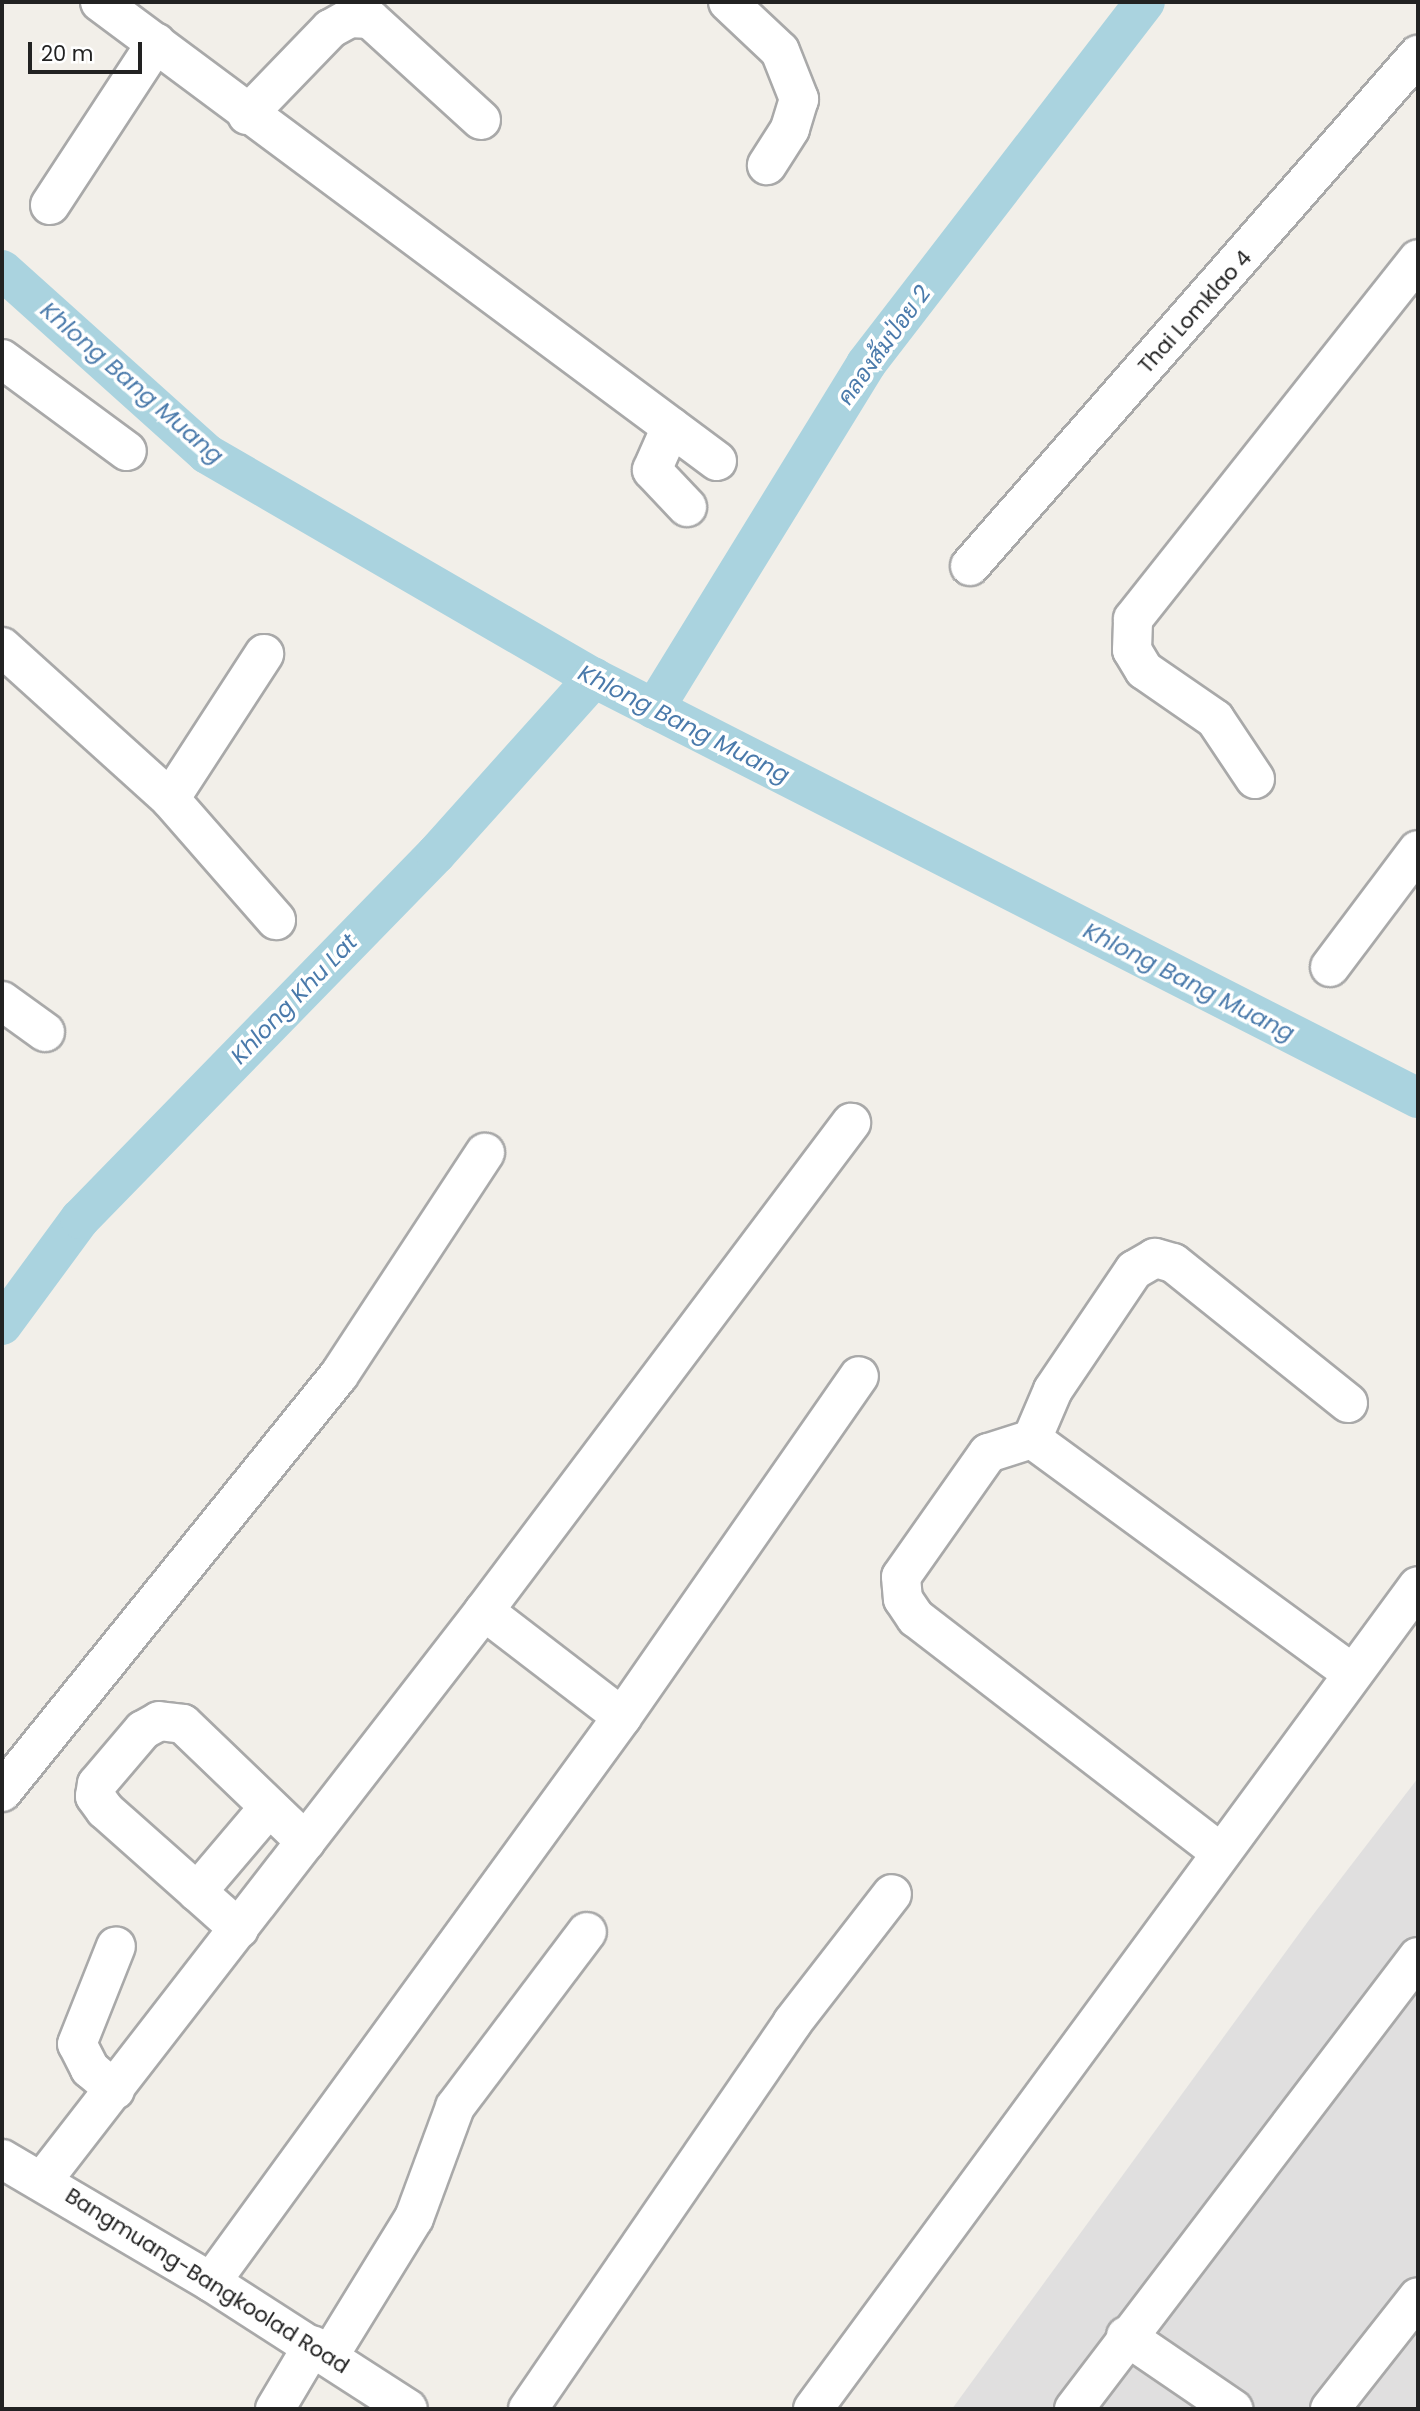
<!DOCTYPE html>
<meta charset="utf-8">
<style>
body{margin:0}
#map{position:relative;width:1420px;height:2411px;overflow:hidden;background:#f2efe9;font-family:Poppins,Sarabun,sans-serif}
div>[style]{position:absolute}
.residential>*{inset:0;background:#e0dfdf}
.canal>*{height:40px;margin:-20px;padding:0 20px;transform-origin:20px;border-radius:20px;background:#aad3df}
.roads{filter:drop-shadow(2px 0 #a9a9a9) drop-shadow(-2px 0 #a9a9a9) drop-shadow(0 2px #a9a9a9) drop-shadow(0 -2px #a9a9a9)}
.minor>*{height:38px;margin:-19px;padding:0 19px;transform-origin:19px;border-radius:19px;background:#fff}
span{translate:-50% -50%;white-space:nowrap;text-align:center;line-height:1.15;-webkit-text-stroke:7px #fff;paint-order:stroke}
.street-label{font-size:21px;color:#222}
.water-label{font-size:23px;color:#4a7aab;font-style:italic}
.frame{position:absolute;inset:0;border:4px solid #222;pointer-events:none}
.scale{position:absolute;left:28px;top:42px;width:114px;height:32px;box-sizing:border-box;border:4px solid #222;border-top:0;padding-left:9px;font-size:21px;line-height:24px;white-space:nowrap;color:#222;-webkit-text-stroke:5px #fff;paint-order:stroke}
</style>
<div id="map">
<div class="residential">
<div style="clip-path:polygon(1418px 1778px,1418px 2409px,952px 2409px,1309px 1920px)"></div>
</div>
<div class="canal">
<div style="left:2px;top:270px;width:275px;rotate:41.9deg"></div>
<div style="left:207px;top:454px;width:447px;rotate:30.1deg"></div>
<div style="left:594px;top:678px;width:925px;rotate:27.01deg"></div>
<div style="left:654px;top:709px;width:405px;rotate:-58.4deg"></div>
<div style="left:866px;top:364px;width:457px;rotate:-52.4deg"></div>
<div style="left:2px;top:1325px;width:132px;rotate:-53.7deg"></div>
<div style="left:80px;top:1219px;width:510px;rotate:-45.72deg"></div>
<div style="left:436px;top:854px;width:237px;rotate:-48.1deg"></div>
</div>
<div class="roads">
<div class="minor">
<div style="left:100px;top:2px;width:769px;rotate:36.65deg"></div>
<div style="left:728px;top:2px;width:71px;rotate:43.3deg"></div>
<div style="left:780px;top:51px;width:52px;rotate:68.4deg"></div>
<div style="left:799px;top:99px;width:31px;rotate:107deg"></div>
<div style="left:790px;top:129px;width:43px;rotate:122.6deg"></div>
<div style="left:247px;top:115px;width:120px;rotate:-46deg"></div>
<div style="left:330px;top:29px;width:23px;rotate:-29deg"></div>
<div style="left:350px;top:18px;width:20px;rotate:3deg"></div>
<div style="left:370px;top:19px;width:150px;rotate:42.3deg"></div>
<div style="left:50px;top:205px;width:194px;rotate:-56.8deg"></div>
<div style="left:2px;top:359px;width:155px;rotate:36.4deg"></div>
<div style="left:671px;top:427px;width:47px;rotate:113.8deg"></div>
<div style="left:652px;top:470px;width:51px;rotate:46.6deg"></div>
<div style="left:970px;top:566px;width:680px;rotate:-48.76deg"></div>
<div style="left:2px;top:647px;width:227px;rotate:42.1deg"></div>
<div style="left:170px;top:799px;width:161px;rotate:48.8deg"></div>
<div style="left:1255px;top:779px;width:72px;rotate:-123.7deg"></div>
<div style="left:1215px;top:719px;width:86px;rotate:-145.4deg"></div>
<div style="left:1144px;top:670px;width:23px;rotate:-121deg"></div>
<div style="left:1132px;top:650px;width:31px;rotate:-88deg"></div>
<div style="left:1133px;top:619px;width:459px;rotate:-51.6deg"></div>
<div style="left:170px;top:799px;width:173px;rotate:-57deg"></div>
<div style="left:1330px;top:967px;width:146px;rotate:-53.1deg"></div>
<div style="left:2px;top:1001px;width:53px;rotate:35.8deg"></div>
<div style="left:1348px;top:1403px;width:224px;rotate:-141.3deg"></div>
<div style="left:1173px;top:1263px;width:19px;rotate:-164deg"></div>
<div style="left:1155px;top:1258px;width:24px;rotate:150deg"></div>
<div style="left:1134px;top:1270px;width:145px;rotate:124deg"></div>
<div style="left:1053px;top:1390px;width:53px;rotate:113.2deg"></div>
<div style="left:1032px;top:1439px;width:394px;rotate:36.2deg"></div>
<div style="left:1032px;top:1439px;width:46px;rotate:162.3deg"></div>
<div style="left:988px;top:1453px;width:151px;rotate:125.1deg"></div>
<div style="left:901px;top:1577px;width:22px;rotate:85deg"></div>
<div style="left:903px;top:1599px;width:23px;rotate:56deg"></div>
<div style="left:916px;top:1618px;width:385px;rotate:37.6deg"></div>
<div style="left:484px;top:1611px;width:174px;rotate:37.5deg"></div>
<div style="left:2px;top:1792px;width:536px;rotate:-51.06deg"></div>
<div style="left:339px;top:1375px;width:266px;rotate:-56.7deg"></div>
<div style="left:197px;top:1892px;width:111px;rotate:-49.7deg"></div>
<div style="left:239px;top:1929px;width:179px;rotate:-138.4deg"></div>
<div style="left:105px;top:1810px;width:17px;rotate:-126deg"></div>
<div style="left:95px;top:1796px;width:12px;rotate:-81deg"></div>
<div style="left:97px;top:1784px;width:71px;rotate:-49.6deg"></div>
<div style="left:143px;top:1730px;width:18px;rotate:-29deg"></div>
<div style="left:159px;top:1721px;width:24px;rotate:7deg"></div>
<div style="left:183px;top:1724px;width:170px;rotate:43.8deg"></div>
<div style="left:115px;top:2090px;width:33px;rotate:-140deg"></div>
<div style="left:90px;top:2069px;width:28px;rotate:-117deg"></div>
<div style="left:77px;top:2044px;width:105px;rotate:-68.3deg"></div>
<div style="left:2px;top:2159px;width:243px;rotate:30.5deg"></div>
<div style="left:211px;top:2282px;width:234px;rotate:32.8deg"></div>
<div style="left:43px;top:2180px;width:720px;rotate:-52.22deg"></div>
<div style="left:484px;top:1611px;width:611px;rotate:-53.06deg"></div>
<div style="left:211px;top:2282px;width:699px;rotate:-53.97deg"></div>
<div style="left:622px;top:1717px;width:415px;rotate:-55.2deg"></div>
<div style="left:1126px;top:2336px;width:130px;rotate:34.3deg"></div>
<div style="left:329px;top:2356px;width:162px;rotate:-58.4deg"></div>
<div style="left:414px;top:2218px;width:118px;rotate:-69.7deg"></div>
<div style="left:455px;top:2107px;width:219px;rotate:-53deg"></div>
<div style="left:275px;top:2409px;width:74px;rotate:-59.3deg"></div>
<div style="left:528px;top:2409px;width:468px;rotate:-55.6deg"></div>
<div style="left:792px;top:2023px;width:163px;rotate:-52.2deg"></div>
<div style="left:813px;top:2409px;width:1021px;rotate:-53.68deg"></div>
<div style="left:1074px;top:2409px;width:568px;rotate:-52.73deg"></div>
<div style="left:1330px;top:2409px;width:142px;rotate:-51.8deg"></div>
</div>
</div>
<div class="street-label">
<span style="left:1195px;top:312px;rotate:-48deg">Thai Lomklao 4</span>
<span style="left:207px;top:2281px;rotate:32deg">Bangmuang-Bangkoolad Road</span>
</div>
<div class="water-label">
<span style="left:884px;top:345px;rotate:-54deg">คลองส้มป่อย 2</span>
<span style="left:132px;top:383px;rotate:41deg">Khlong Bang Muang</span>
<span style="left:684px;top:724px;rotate:27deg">Khlong Bang Muang</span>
<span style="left:1189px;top:982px;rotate:27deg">Khlong Bang Muang</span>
<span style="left:294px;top:999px;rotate:-46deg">Khlong Khu Lat</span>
</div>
<div class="frame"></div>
<div class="scale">20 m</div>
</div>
